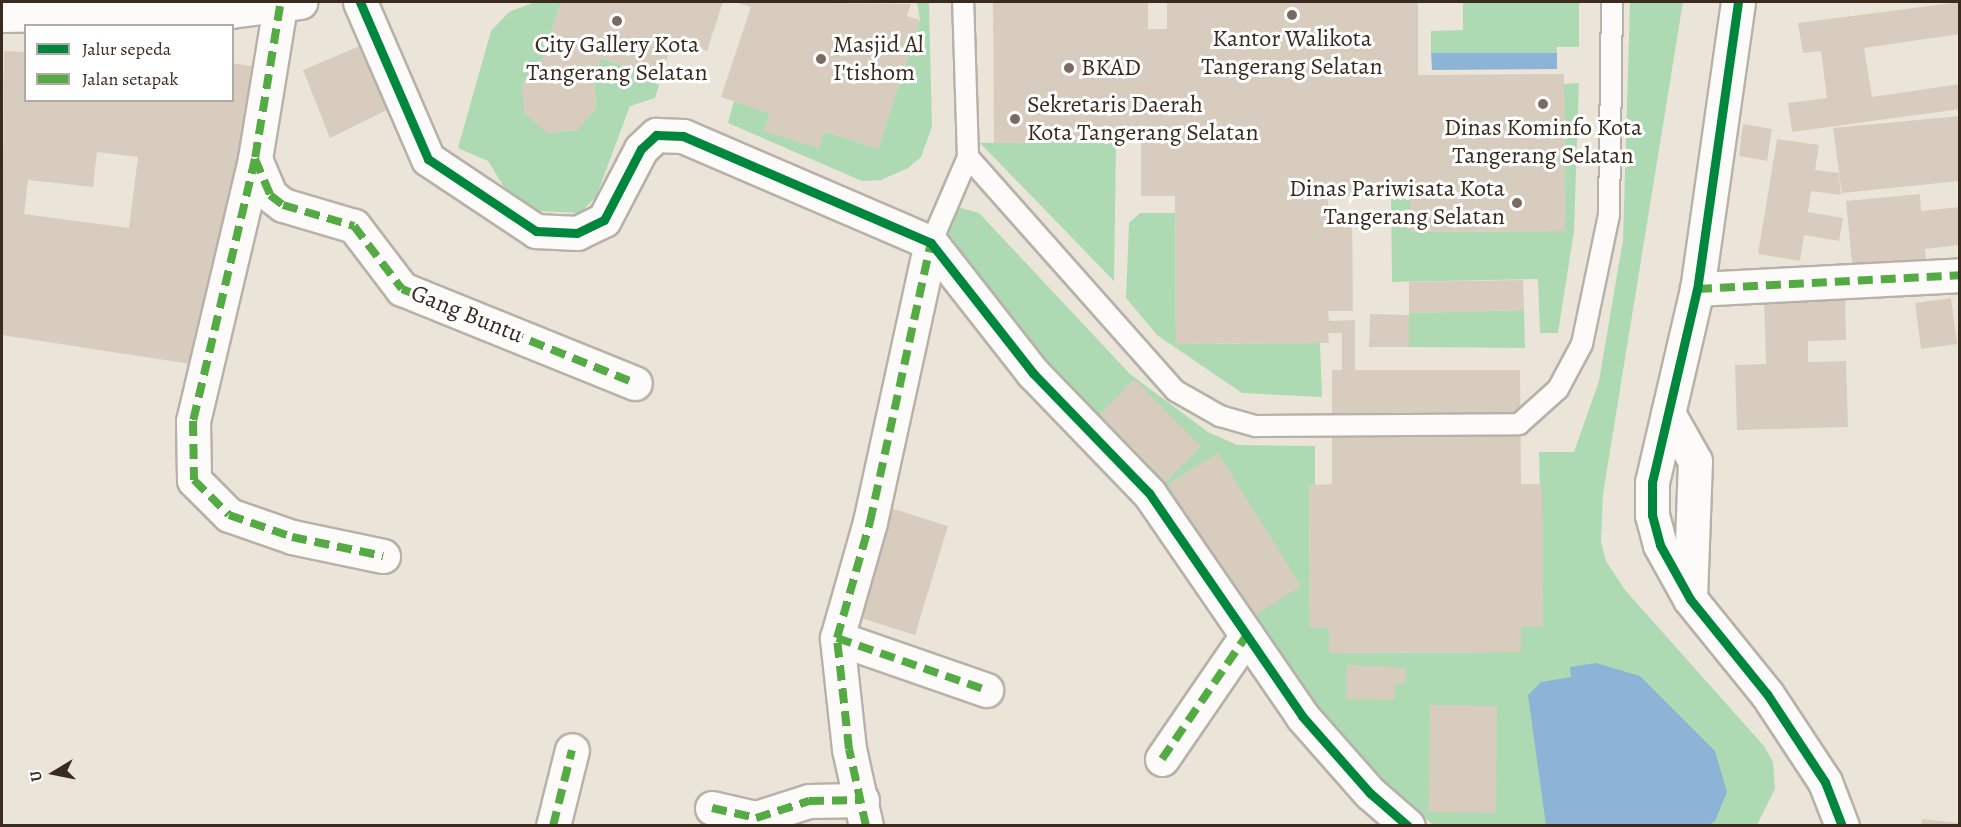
<!DOCTYPE html>
<style>
body{margin:0}
#map{position:relative;width:1961px;height:827px;overflow:hidden;background:#ebe5d9;font-family:Alegreya,serif}
div>[style]{position:absolute}
.green>*{inset:0;background:#aedab3}
.water>*{inset:0;background:#8db3d6}
.building>*{inset:0;background:#d8ccbf}
.roads{filter:drop-shadow(2px 0 #b7b2a9) drop-shadow(-2px 0 #b7b2a9) drop-shadow(0 2px #b7b2a9) drop-shadow(0 -2px #b7b2a9)}
.service>*{height:20px;margin:-10px;padding:0 10px;transform-origin:10px;border-radius:10px;background:#fcfbf9}
.minor>*{height:33px;margin:-16.5px;padding:0 16.5px;transform-origin:16.5px;border-radius:16.5px;background:#fcfbf9}
.tertiary>*{height:33px;margin:-16.5px;padding:0 16.5px;transform-origin:16.5px;border-radius:16.5px;background:#fcfbf9}
.quiet>*{height:8px;margin-top:-4px;transform-origin:0;background:repeating-linear-gradient(90deg,#55ab43 0 15px,transparent 0 23px)}
.cycleway>*{height:9px;margin:-4.5px;padding:0 4.5px;transform-origin:4.5px;border-radius:4.5px;background:#00873e}
.dots>*{width:16px;height:16px;translate:-50% -50%;box-sizing:border-box;border:3px solid #fff;border-radius:50%}
span{translate:-50% -50%;white-space:nowrap;text-align:center;line-height:1.15;-webkit-text-stroke:6px #fff;paint-order:stroke}
.poi-label{font-size:24px;color:#3b2a1e}
.left{translate:0 -50%;text-align:left}
.right{translate:-100% -50%;text-align:right}
.street-label{font-size:24px;color:#3b2a1e}
.frame{position:absolute;inset:0;border:3px solid #3b2a1e;pointer-events:none}
.legend{position:absolute;left:24px;top:24px;width:210px;height:78px;box-sizing:border-box;background:#fff;border:2px solid #b1aaa5;margin:0;padding:8px 10px;list-style:none;font-size:18px;color:#3b2a1e}
.legend li{display:flex;align-items:center;gap:12px;height:30px}
.legend b{width:30px;border:2px solid #b1aaa5}
.north{position:absolute;left:24px;top:743px;width:60px;height:60px;-webkit-text-stroke:4px #fff;paint-order:stroke;rotate:260deg;font-size:16px;font-weight:700;line-height:24px;text-align:center;color:#3b2a1e}
.north::after{content:'';display:block;margin:auto;width:21px;height:27px;background:#3b2a1e;clip-path:polygon(50% 0,100% 100%,50% 72%,0 100%)}
</style>
<div id="map">
<div class="green">
<div style="clip-path:polygon(535px 2px,561px 2px,542px 60px,547px 133px,577px 130px,596px 108px,594px 78px,600px 58px,661px 78px,655px 98px,630px 106px,596px 197px,580px 213px,535px 211px,509px 195px,488px 161px,458px 148px,491px 31px,509px 12px)"></div>
<div style="clip-path:polygon(917px 2px,929px 2px,932px 127px,921px 157px,908px 168px,881px 180px,862px 181px,728px 123px,734px 101px,770px 113px,765px 131px,819px 148px,825px 131px,878px 149px,920px 20px)"></div>
<div style="clip-path:polygon(1463px 2px,1579px 2px,1579px 47px,1557px 47px,1557px 53px,1431px 53px,1431px 31px,1463px 30px)"></div>
<div style="clip-path:polygon(1630px 2px,1683px 2px,1603px 494px,1601px 541px,1606px 561px,1625px 590px,1764px 746px,1773px 762px,1775px 789px,1757px 825px,1433px 825px,1353px 755px,1007px 328px,945px 232px,957px 207px,979px 213px,1130px 374px,1208px 432px,1237px 445px,1315px 446px,1315px 485px,1309px 485px,1310px 628px,1329px 628px,1329px 653px,1521px 652px,1521px 627px,1543px 627px,1539px 452px,1574px 452px,1599px 381px,1623px 240px)"></div>
<div style="clip-path:polygon(1579px 83px,1574px 231px,1558px 333px,1540px 333px,1538px 279px,1392px 282px,1391px 196px,1410px 196px,1411px 232px,1565px 231px,1564px 84px)"></div>
<div style="clip-path:polygon(1116px 142px,1114px 281px,980px 143px)"></div>
<div style="clip-path:polygon(1140px 213px,1175px 213px,1176px 344px,1320px 343px,1322px 397px,1242px 393px,1157px 335px,1126px 298px,1129px 223px)"></div>
<div style="clip-path:polygon(1524px 310px,1525px 348px,1409px 347px,1409px 313px)"></div>
</div>
<div class="water">
<div style="clip-path:polygon(1431px 53px,1557px 53px,1557px 69px,1432px 70px)"></div>
<div style="clip-path:polygon(1596px 663px,1640px 676px,1715px 751px,1727px 792px,1715px 821px,1708px 826px,1546px 825px,1528px 695px,1541px 682px,1571px 677px,1570px 667px)"></div>
</div>
<div class="building">
<div style="clip-path:polygon(561px 2px,723px 2px,707px 51px,673px 39px,661px 78px,601px 58px,594px 78px,596px 108px,577px 130px,547px 133px,524px 113px,522px 83px,542px 60px)"></div>
<div style="clip-path:polygon(735px 2px,911px 4px,907px 16px,920px 20px,878px 149px,825px 131px,819px 148px,764px 131px,770px 113px,721px 97px,751px 7px)"></div>
<div style="clip-path:polygon(993px 2px,1148px 2px,1148px 29px,1167px 29px,1167px 2px,1418px 2px,1418px 75px,1564px 74px,1565px 231px,1410px 232px,1410px 196px,1328px 196px,1328px 213px,1352px 213px,1353px 311px,1328px 311px,1329px 321px,1355px 320px,1355px 370px,1520px 370px,1521px 484px,1542px 484px,1543px 627px,1521px 627px,1521px 652px,1329px 653px,1329px 628px,1310px 628px,1309px 485px,1332px 484px,1332px 370px,1342px 370px,1342px 333px,1328px 333px,1329px 343px,1176px 344px,1175px 196px,1141px 196px,1141px 142px,994px 143px)"></div>
<div style="clip-path:polygon(1960px 2px,1960px 34px,1864px 48px,1872px 97px,1960px 84px,1960px 109px,1792px 132px,1788px 103px,1827px 98px,1821px 51px,1803px 53px,1798px 23px)"></div>
<div style="clip-path:polygon(367px 43px,395px 106px,330px 138px,303px 70px)"></div>
<div style="clip-path:polygon(evenodd,4px 51px,26px 52px,26px 100px,232px 100px,232px 63px,255px 67px,197px 365px,2px 335px,4px 51px,97px 152px,138px 157px,129px 228px,24px 214px,28px 180px,93px 187px,97px 152px)"></div>
<div style="clip-path:polygon(1960px 116px,1960px 181px,1842px 193px,1833px 128px)"></div>
<div style="clip-path:polygon(1743px 124px,1772px 129px,1767px 161px,1739px 156px)"></div>
<div style="clip-path:polygon(1777px 139px,1819px 145px,1815px 170px,1839px 173px,1841px 195px,1811px 191px,1808px 212px,1843px 218px,1839px 241px,1804px 235px,1800px 261px,1758px 254px)"></div>
<div style="clip-path:polygon(1920px 194px,1921px 211px,1960px 207px,1960px 245px,1925px 249px,1927px 266px,1853px 273px,1846px 201px)"></div>
<div style="clip-path:polygon(1523px 280px,1524px 310px,1409px 313px,1409px 282px)"></div>
<div style="clip-path:polygon(1845px 296px,1846px 340px,1808px 341px,1808px 362px,1846px 361px,1848px 427px,1737px 430px,1735px 365px,1766px 364px,1764px 299px)"></div>
<div style="clip-path:polygon(1951px 298px,1957px 344px,1921px 349px,1915px 303px)"></div>
<div style="clip-path:polygon(1370px 314px,1409px 315px,1409px 347px,1369px 347px)"></div>
<div style="clip-path:polygon(1134px 379px,1201px 446px,1166px 482px,1099px 415px)"></div>
<div style="clip-path:polygon(1218px 453px,1301px 586px,1251px 618px,1168px 484px)"></div>
<div style="clip-path:polygon(881px 505px,948px 526px,915px 635px,848px 614px)"></div>
<div style="clip-path:polygon(1347px 665px,1406px 668px,1405px 684px,1395px 684px,1394px 700px,1346px 699px)"></div>
<div style="clip-path:polygon(1430px 705px,1497px 706px,1496px 813px,1429px 812px)"></div>
<div style="clip-path:polygon(1922px 819px,1960px 823px,1960px 826px,1921px 826px)"></div>
</div>
<div class="roads">
<div class="service">
<div style="left:968px;top:157px;width:313px;rotate:48.4deg"></div>
<div style="left:1176px;top:391px;width:51px;rotate:29.6deg"></div>
<div style="left:1220px;top:416px;width:37px;rotate:16deg"></div>
<div style="left:1256px;top:426px;width:263px;rotate:-0.4deg"></div>
<div style="left:1519px;top:424px;width:52px;rotate:-41.9deg"></div>
<div style="left:1558px;top:389px;width:51px;rotate:-61.9deg"></div>
<div style="left:1582px;top:344px;width:132px;rotate:-78.2deg"></div>
<div style="left:1609px;top:215px;width:213px;rotate:-89.2deg"></div>
<div style="left:931px;top:243px;width:94px;rotate:-66.7deg"></div>
<div style="left:968px;top:157px;width:155px;rotate:-91.8deg"></div>
</div>
<div class="minor">
<div style="left:360px;top:2px;width:171px;rotate:66.6deg"></div>
<div style="left:428px;top:159px;width:130px;rotate:33.7deg"></div>
<div style="left:536px;top:231px;width:41px;rotate:2.8deg"></div>
<div style="left:577px;top:233px;width:30px;rotate:-26deg"></div>
<div style="left:604px;top:220px;width:80px;rotate:-62.5deg"></div>
<div style="left:641px;top:149px;width:21px;rotate:-43deg"></div>
<div style="left:656px;top:135px;width:27px;rotate:2deg"></div>
<div style="left:683px;top:136px;width:270px;rotate:23.3deg"></div>
<div style="left:931px;top:243px;width:165px;rotate:51.9deg"></div>
<div style="left:1033px;top:373px;width:167px;rotate:46deg"></div>
<div style="left:1149px;top:493px;width:270px;rotate:55.5deg"></div>
<div style="left:1302px;top:716px;width:103px;rotate:48.6deg"></div>
<div style="left:1370px;top:793px;width:50px;rotate:41deg"></div>
<div style="left:1738px;top:2px;width:290px;rotate:98.1deg"></div>
<div style="left:1697px;top:289px;width:198px;rotate:103.1deg"></div>
<div style="left:1652px;top:482px;width:33px;rotate:90deg"></div>
<div style="left:1652px;top:515px;width:31px;rotate:75deg"></div>
<div style="left:1660px;top:545px;width:62px;rotate:60.9deg"></div>
<div style="left:1690px;top:599px;width:122px;rotate:51deg"></div>
<div style="left:1767px;top:694px;width:105px;rotate:56.6deg"></div>
<div style="left:1825px;top:782px;width:47px;rotate:68.9deg"></div>
<div style="left:280px;top:6px;width:155px;rotate:99.3deg"></div>
<div style="left:255px;top:159px;width:39px;rotate:67deg"></div>
<div style="left:270px;top:195px;width:16px;rotate:38deg"></div>
<div style="left:283px;top:205px;width:74px;rotate:16.5deg"></div>
<div style="left:354px;top:226px;width:79px;rotate:52.7deg"></div>
<div style="left:402px;top:289px;width:251px;rotate:22deg"></div>
<div style="left:255px;top:159px;width:269px;rotate:103.3deg"></div>
<div style="left:193px;top:421px;width:59px;rotate:89deg"></div>
<div style="left:194px;top:480px;width:49px;rotate:45deg"></div>
<div style="left:229px;top:515px;width:67px;rotate:19.2deg"></div>
<div style="left:292px;top:537px;width:93px;rotate:11.8deg"></div>
<div style="left:1697px;top:289px;width:263px;rotate:-3deg"></div>
<div style="left:1668px;top:413px;width:55px;rotate:60.6deg"></div>
<div style="left:1695px;top:461px;width:138px;rotate:92.1deg"></div>
<div style="left:837px;top:638px;width:158px;rotate:19.2deg"></div>
<div style="left:1162px;top:759px;width:150px;rotate:-55.6deg"></div>
<div style="left:712px;top:808px;width:45px;rotate:12.8deg"></div>
<div style="left:756px;top:818px;width:56px;rotate:-17.8deg"></div>
<div style="left:809px;top:801px;width:53px;rotate:-1.1deg"></div>
<div style="left:553px;top:826px;width:78px;rotate:-76deg"></div>
<div style="left:866px;top:826px;width:79px;rotate:-102.4deg"></div>
<div style="left:849px;top:749px;width:112px;rotate:-96.2deg"></div>
<div style="left:837px;top:638px;width:121px;rotate:-74.1deg"></div>
<div style="left:870px;top:522px;width:286px;rotate:-77.7deg"></div>
</div>
<div class="tertiary">
<div style="left:2px;top:15px;width:229px;rotate:-1deg"></div>
<div style="left:231px;top:11px;width:70px;rotate:-7.4deg"></div>
</div>
</div>
<div class="quiet">
<div style="left:280px;top:6px;width:155px;rotate:99.3deg"></div>
<div style="left:255px;top:159px;width:39px;rotate:67deg"></div>
<div style="left:270px;top:195px;width:16px;rotate:38deg"></div>
<div style="left:283px;top:205px;width:74px;rotate:16.5deg"></div>
<div style="left:354px;top:226px;width:79px;rotate:52.7deg"></div>
<div style="left:402px;top:289px;width:251px;rotate:22deg"></div>
<div style="left:255px;top:159px;width:269px;rotate:103.3deg"></div>
<div style="left:193px;top:421px;width:59px;rotate:89deg"></div>
<div style="left:194px;top:480px;width:49px;rotate:45deg"></div>
<div style="left:229px;top:515px;width:67px;rotate:19.2deg"></div>
<div style="left:292px;top:537px;width:93px;rotate:11.8deg"></div>
<div style="left:1697px;top:289px;width:263px;rotate:-3deg"></div>
<div style="left:837px;top:638px;width:158px;rotate:19.2deg"></div>
<div style="left:1162px;top:759px;width:150px;rotate:-55.6deg"></div>
<div style="left:712px;top:808px;width:45px;rotate:12.8deg"></div>
<div style="left:756px;top:818px;width:56px;rotate:-17.8deg"></div>
<div style="left:809px;top:801px;width:53px;rotate:-1.1deg"></div>
<div style="left:553px;top:826px;width:78px;rotate:-76deg"></div>
<div style="left:866px;top:826px;width:79px;rotate:-102.4deg"></div>
<div style="left:849px;top:749px;width:112px;rotate:-96.2deg"></div>
<div style="left:837px;top:638px;width:121px;rotate:-74.1deg"></div>
<div style="left:870px;top:522px;width:286px;rotate:-77.7deg"></div>
</div>
<div class="cycleway">
<div style="left:360px;top:2px;width:171px;rotate:66.6deg"></div>
<div style="left:428px;top:159px;width:130px;rotate:33.7deg"></div>
<div style="left:536px;top:231px;width:41px;rotate:2.8deg"></div>
<div style="left:577px;top:233px;width:30px;rotate:-26deg"></div>
<div style="left:604px;top:220px;width:80px;rotate:-62.5deg"></div>
<div style="left:641px;top:149px;width:21px;rotate:-43deg"></div>
<div style="left:656px;top:135px;width:27px;rotate:2deg"></div>
<div style="left:683px;top:136px;width:270px;rotate:23.3deg"></div>
<div style="left:931px;top:243px;width:165px;rotate:51.9deg"></div>
<div style="left:1033px;top:373px;width:167px;rotate:46deg"></div>
<div style="left:1149px;top:493px;width:270px;rotate:55.5deg"></div>
<div style="left:1302px;top:716px;width:103px;rotate:48.6deg"></div>
<div style="left:1370px;top:793px;width:50px;rotate:41deg"></div>
<div style="left:1738px;top:2px;width:290px;rotate:98.1deg"></div>
<div style="left:1697px;top:289px;width:198px;rotate:103.1deg"></div>
<div style="left:1652px;top:482px;width:33px;rotate:90deg"></div>
<div style="left:1652px;top:515px;width:31px;rotate:75deg"></div>
<div style="left:1660px;top:545px;width:62px;rotate:60.9deg"></div>
<div style="left:1690px;top:599px;width:122px;rotate:51deg"></div>
<div style="left:1767px;top:694px;width:105px;rotate:56.6deg"></div>
<div style="left:1825px;top:782px;width:47px;rotate:68.9deg"></div>
</div>
<div class="dots">
<div style="left:1292px;top:15px;background:#796b5f"></div>
<div style="left:617px;top:21px;background:#796b5f"></div>
<div style="left:821px;top:59px;background:#796b5f"></div>
<div style="left:1069px;top:68px;background:#796b5f"></div>
<div style="left:1543px;top:104px;background:#796b5f"></div>
<div style="left:1015px;top:119px;background:#796b5f"></div>
<div style="left:1517px;top:203px;background:#796b5f"></div>
</div>
<div class="poi-label">
<span style="left:1292px;top:53px">Kantor Walikota<br>Tangerang Selatan</span>
<span style="left:617px;top:59px">City Gallery Kota<br>Tangerang Selatan</span>
<span class="left" style="left:833px;top:59px">Masjid Al<br>I'tishom</span>
<span class="left" style="left:1081px;top:68px">BKAD</span>
<span class="left" style="left:1027px;top:119px">Sekretaris Daerah<br>Kota Tangerang Selatan</span>
<span style="left:1543px;top:142px">Dinas Kominfo Kota<br>Tangerang Selatan</span>
<span class="right" style="left:1505px;top:203px">Dinas Pariwisata Kota<br>Tangerang Selatan</span>
</div>
<div class="street-label">
<span style="left:467px;top:314px;rotate:22deg">Gang Buntu</span>
</div>
<div class="frame"></div>
<ul class="legend">
<li><b style="height:8px;background:#00873e"></b>Jalur sepeda</li>
<li><b style="height:8px;background:#55ab43"></b>Jalan setapak</li>
</ul>
<div class="north">U</div>
</div>
